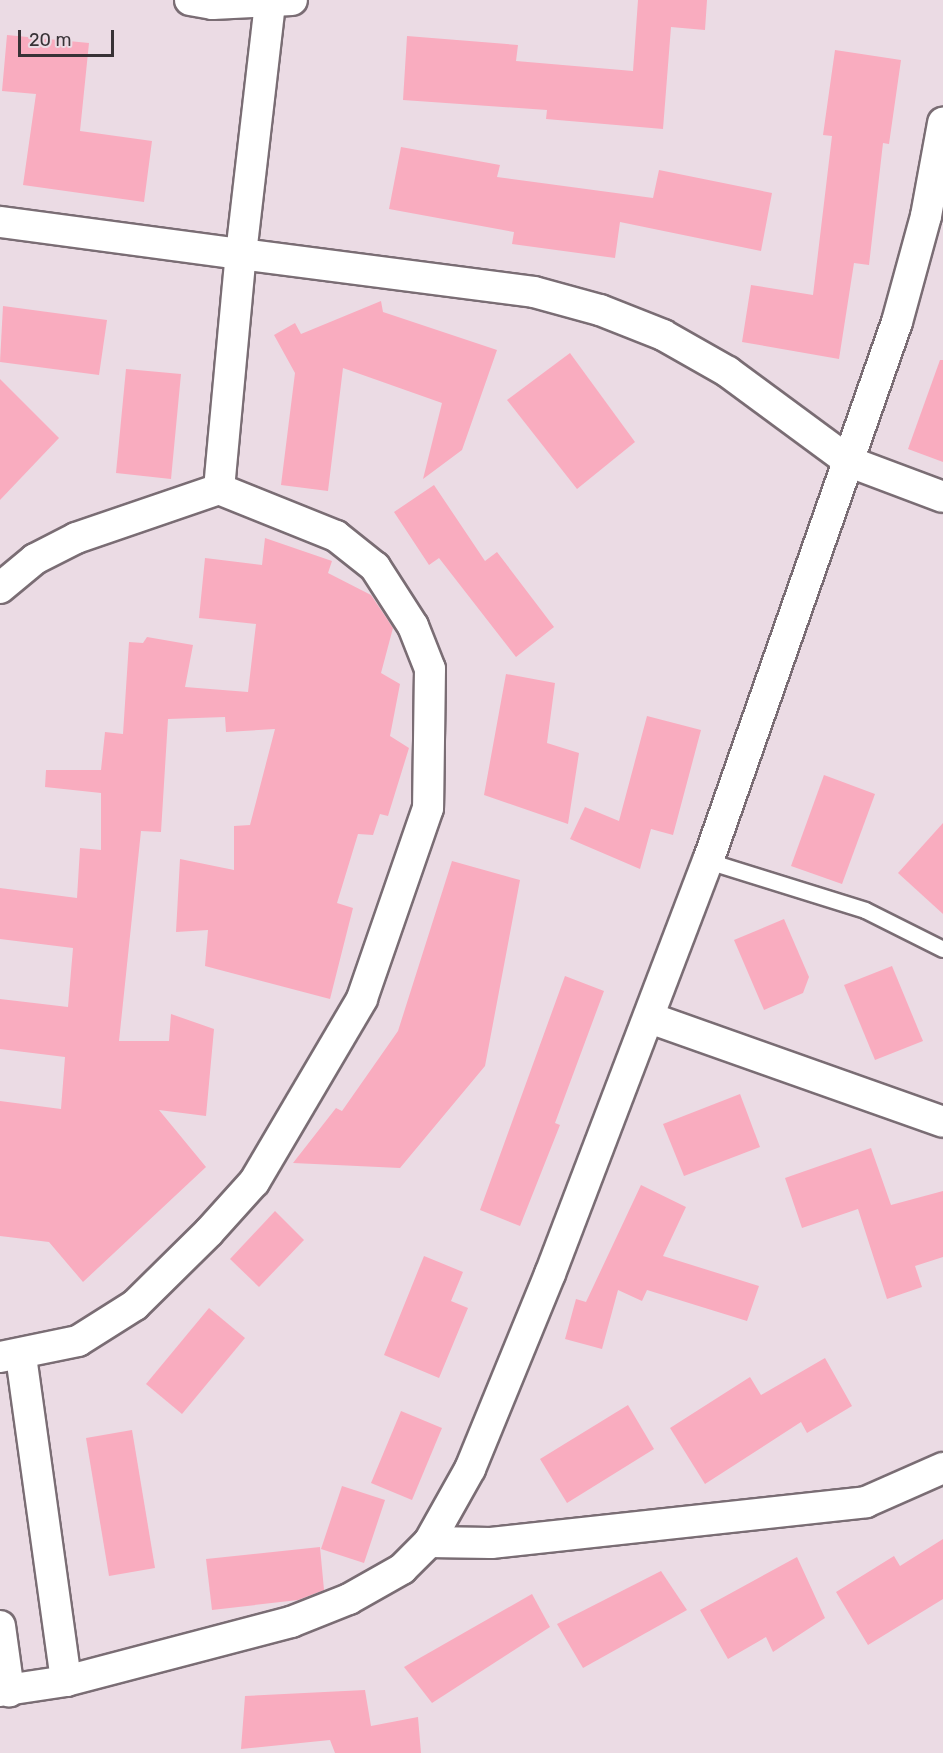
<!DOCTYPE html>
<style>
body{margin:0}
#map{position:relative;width:943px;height:1753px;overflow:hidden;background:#ebdbe4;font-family:Rubik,sans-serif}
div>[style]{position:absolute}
.building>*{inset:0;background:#f9acbf}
.roads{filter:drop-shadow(2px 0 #7a6d74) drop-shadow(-2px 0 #7a6d74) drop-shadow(0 2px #7a6d74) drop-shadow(0 -2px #7a6d74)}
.lane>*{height:15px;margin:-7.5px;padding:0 7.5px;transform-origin:7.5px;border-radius:7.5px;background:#fff}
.street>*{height:30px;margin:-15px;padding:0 15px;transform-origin:15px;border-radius:15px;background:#fff}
span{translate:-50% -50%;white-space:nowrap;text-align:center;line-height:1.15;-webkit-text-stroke:4.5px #ebdbe4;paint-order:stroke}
.scale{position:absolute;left:18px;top:30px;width:96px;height:27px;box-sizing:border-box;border:3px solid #383236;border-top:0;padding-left:8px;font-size:18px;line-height:21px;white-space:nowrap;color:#383236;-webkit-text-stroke:4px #ebdbe4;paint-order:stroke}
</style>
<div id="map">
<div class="building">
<div style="clip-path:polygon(638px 0,707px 0,705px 30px,671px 27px,663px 129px,546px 119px,547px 110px,403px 100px,407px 36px,518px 45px,516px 61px,633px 71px)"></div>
<div style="clip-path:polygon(7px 35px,89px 43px,80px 131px,152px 141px,144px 202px,23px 185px,36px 94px,2px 91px)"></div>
<div style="clip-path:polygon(835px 50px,901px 60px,889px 144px,883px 143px,869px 265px,854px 263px,839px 359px,742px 342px,751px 285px,813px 295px,832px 136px,823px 135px)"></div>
<div style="clip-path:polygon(401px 147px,500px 165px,497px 177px,653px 198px,659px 170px,772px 193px,761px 251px,620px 222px,615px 258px,512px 244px,514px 232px,389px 209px)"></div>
<div style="clip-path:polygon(381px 301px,383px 312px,497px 350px,462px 450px,423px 479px,442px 403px,343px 368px,328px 491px,281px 485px,295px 373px,274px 335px,295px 323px,301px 334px)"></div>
<div style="clip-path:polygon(3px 306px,107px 320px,99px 375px,0 362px)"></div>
<div style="clip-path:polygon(570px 353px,635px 442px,577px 489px,507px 400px)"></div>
<div style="clip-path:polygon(940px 360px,943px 360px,943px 462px,908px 449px)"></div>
<div style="clip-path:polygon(126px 369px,181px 374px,171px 479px,116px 473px)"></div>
<div style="clip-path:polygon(0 379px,59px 438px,0 500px)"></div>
<div style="clip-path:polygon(434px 485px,485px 561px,497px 552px,554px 627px,516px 657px,439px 558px,429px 565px,394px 512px)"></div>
<div style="clip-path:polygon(265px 538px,332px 561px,328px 573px,371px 595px,393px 628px,381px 673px,400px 684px,390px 736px,409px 748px,388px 816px,380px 814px,373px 835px,358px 834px,337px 903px,353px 908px,330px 999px,205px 966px,208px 930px,176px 932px,180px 859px,234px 870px,234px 826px,250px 825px,275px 729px,226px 732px,225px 717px,168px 719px,161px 832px,141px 831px,119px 1041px,169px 1041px,171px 1014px,214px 1029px,206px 1116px,159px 1110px,206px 1167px,83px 1282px,49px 1242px,0 1236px,0 1101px,61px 1109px,65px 1057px,0 1049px,0 999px,68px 1007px,73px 948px,0 939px,0 888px,77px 898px,80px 848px,101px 850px,101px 793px,45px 787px,46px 770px,101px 770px,105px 732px,123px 734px,129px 642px,143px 643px,147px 637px,193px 645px,185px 687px,248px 692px,256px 624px,199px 618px,205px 558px,262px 565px)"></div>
<div style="clip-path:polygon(506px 674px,555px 683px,547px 743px,579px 753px,568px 824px,484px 795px)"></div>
<div style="clip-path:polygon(647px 716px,701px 730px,673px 835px,651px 829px,640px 869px,570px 839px,585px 807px,619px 821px)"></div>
<div style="clip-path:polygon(824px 775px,875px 794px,842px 884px,791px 866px)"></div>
<div style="clip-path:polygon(943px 823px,943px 914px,898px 873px)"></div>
<div style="clip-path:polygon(452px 861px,520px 880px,485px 1066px,400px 1168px,293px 1163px,336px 1108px,342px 1111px,398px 1031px)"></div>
<div style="clip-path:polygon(784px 919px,809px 977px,803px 993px,764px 1010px,734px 940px)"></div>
<div style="clip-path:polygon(892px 966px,923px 1041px,875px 1060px,844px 985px)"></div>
<div style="clip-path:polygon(565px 976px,604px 991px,555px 1123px,560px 1125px,520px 1226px,480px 1210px)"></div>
<div style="clip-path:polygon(740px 1094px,760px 1147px,684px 1176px,663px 1124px)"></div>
<div style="clip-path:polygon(871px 1148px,891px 1205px,943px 1191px,943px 1257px,915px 1266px,922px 1287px,887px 1299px,858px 1209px,802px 1228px,785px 1178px)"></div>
<div style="clip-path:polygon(641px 1185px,686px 1207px,663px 1256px,759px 1286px,747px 1321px,647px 1290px,642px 1301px,618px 1290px,602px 1349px,565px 1339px,576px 1299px,586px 1302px)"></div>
<div style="clip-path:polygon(275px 1211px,304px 1240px,259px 1287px,230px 1259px)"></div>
<div style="clip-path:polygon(424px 1256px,463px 1272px,451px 1301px,468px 1308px,439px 1378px,384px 1355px)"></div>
<div style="clip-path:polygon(209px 1308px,245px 1338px,182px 1414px,146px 1384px)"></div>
<div style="clip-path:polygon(825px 1358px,852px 1406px,807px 1433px,801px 1422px,705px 1484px,670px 1428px,750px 1377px,761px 1395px)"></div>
<div style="clip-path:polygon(628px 1405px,654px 1449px,567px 1503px,540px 1459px)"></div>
<div style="clip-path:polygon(401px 1411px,442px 1428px,412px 1500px,371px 1483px)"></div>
<div style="clip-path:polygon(132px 1430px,155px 1568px,109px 1576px,86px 1438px)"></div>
<div style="clip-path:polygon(342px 1486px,385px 1500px,364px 1563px,321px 1549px)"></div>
<div style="clip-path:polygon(943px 1539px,943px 1599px,868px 1645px,836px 1592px,894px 1556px,900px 1566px)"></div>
<div style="clip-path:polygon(320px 1547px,324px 1590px,298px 1600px,212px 1610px,206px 1559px)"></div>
<div style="clip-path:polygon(797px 1557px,825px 1618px,773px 1652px,766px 1637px,728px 1659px,700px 1610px)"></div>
<div style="clip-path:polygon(661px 1571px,687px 1610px,583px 1668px,557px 1624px)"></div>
<div style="clip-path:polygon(532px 1594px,550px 1627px,432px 1703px,404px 1667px)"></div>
<div style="clip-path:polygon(365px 1690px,371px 1726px,418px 1717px,421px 1753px,335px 1753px,330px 1740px,241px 1749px,245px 1696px)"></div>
</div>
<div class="roads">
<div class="lane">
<div style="left:708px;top:861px;width:164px;rotate:17.3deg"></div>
<div style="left:865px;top:910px;width:87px;rotate:26.6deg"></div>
</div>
<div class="street">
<div style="left:190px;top:0;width:23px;rotate:10deg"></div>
<div style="left:213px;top:4px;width:79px;rotate:-2.9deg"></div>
<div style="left:0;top:222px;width:243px;rotate:7.6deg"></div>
<div style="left:241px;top:254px;width:253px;rotate:-83.4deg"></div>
<div style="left:219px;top:489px;width:236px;rotate:-84.7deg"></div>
<div style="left:241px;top:254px;width:295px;rotate:7.4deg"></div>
<div style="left:534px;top:292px;width:68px;rotate:15.3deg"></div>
<div style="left:600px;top:310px;width:68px;rotate:21.6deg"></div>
<div style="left:663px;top:335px;width:75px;rotate:29.6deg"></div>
<div style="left:728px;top:372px;width:152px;rotate:36.4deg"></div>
<div style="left:850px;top:462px;width:99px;rotate:20.6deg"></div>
<div style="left:0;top:588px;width:45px;rotate:-39.6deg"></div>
<div style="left:35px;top:559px;width:46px;rotate:-27.1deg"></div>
<div style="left:76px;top:538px;width:151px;rotate:-18.9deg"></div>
<div style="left:219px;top:489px;width:126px;rotate:21.9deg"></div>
<div style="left:336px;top:536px;width:50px;rotate:38.5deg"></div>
<div style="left:375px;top:567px;width:70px;rotate:57.2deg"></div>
<div style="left:413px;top:626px;width:46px;rotate:68.4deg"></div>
<div style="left:430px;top:669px;width:139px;rotate:90.8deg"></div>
<div style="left:428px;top:808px;width:202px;rotate:109.1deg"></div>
<div style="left:362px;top:999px;width:212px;rotate:120.5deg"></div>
<div style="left:254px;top:1182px;width:67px;rotate:132deg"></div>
<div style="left:209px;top:1232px;width:104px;rotate:135.4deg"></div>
<div style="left:135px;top:1305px;width:67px;rotate:147.7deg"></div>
<div style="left:78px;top:1341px;width:80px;rotate:168.4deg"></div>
<div style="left:650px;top:1018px;width:311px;rotate:19.5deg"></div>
<div style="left:21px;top:1356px;width:328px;rotate:82.1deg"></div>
<div style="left:429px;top:1542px;width:62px;rotate:0.9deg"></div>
<div style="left:491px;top:1543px;width:377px;rotate:-6.2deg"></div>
<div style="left:866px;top:1502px;width:84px;rotate:-23.8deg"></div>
<div style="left:0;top:1626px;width:66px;rotate:82.1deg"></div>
<div style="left:0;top:1691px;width:67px;rotate:-8.6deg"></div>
<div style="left:66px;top:1681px;width:233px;rotate:-14.7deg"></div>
<div style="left:291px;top:1622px;width:62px;rotate:-21.6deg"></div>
<div style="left:349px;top:1599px;width:61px;rotate:-29.5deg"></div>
<div style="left:402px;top:1569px;width:38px;rotate:-45deg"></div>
<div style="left:429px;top:1542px;width:84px;rotate:-60.7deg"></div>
<div style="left:470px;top:1469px;width:211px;rotate:-67.7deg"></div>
<div style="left:550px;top:1274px;width:442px;rotate:-69.1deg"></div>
<div style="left:708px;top:861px;width:571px;rotate:-70.68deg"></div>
<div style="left:897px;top:322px;width:110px;rotate:-74.7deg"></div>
<div style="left:926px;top:216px;width:95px;rotate:-79.6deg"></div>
</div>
</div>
<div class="scale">20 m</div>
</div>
